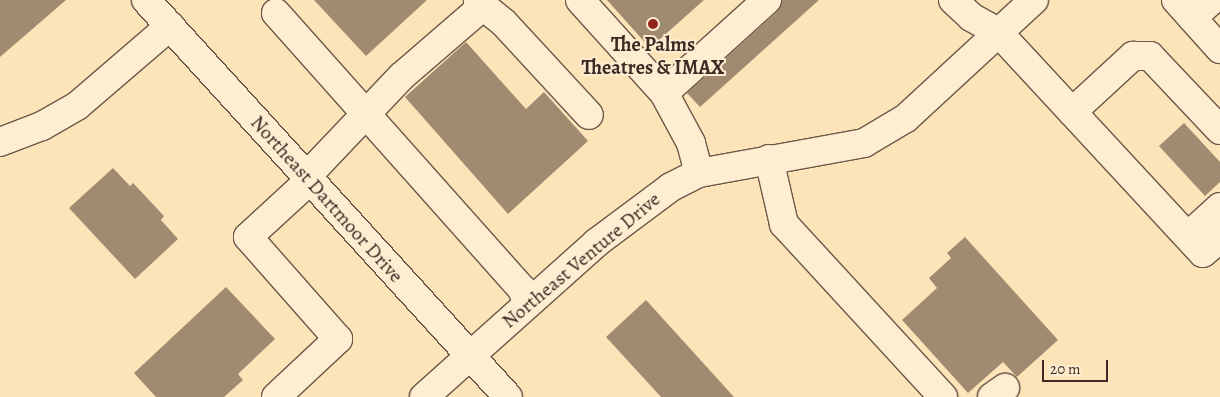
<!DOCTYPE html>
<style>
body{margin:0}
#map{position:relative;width:1220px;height:397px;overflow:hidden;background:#fde4b8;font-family:Alegreya,serif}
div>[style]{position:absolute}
.building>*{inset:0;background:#a08b71}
.roads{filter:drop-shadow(1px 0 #6c5949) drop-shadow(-1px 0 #6c5949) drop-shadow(0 1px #6c5949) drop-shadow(0 -1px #6c5949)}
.minor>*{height:28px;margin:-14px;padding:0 14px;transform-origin:14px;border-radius:14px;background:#feedd1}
.dots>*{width:14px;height:14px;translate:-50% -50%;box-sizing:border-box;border:2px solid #feedd1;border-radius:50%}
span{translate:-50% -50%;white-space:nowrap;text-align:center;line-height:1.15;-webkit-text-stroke:4px #feedd1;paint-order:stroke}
.poi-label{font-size:20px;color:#3b2b24;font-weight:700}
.street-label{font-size:20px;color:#3b2b24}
.scale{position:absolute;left:1042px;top:360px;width:66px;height:22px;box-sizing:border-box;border:2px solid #3b2b24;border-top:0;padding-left:6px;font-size:15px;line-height:18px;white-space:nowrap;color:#3b2b24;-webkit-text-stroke:4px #feedd1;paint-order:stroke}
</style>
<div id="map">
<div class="building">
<div style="clip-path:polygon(0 0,66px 0,0 57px)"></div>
<div style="clip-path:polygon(314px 0,427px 0,366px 56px)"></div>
<div style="clip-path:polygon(607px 0,704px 0,650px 48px)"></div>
<div style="clip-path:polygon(782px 0,819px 0,700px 107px,687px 93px,777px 12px)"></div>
<div style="clip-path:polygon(466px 42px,526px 109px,544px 92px,588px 141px,508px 214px,405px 97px)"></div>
<div style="clip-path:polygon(1184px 123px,1220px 162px,1220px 182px,1205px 196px,1159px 146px)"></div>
<div style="clip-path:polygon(113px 168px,130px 186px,133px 183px,164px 216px,161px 220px,178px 239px,135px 279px,69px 208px)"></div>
<div style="clip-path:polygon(965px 237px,1058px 340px,1017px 377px,1003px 362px,968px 393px,902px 320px,937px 288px,929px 278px,951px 258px,947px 253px)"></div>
<div style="clip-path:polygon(226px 287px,275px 339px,238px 374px,243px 380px,224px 397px,156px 397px,134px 373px)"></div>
<div style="clip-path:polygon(646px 300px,734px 397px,661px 397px,606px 337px)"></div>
</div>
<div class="roads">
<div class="minor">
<div style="left:146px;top:0;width:537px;rotate:47.64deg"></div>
<div style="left:580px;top:0;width:125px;rotate:47.9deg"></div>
<div style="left:953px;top:0;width:25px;rotate:43deg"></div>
<div style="left:971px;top:17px;width:31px;rotate:29deg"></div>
<div style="left:998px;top:32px;width:301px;rotate:47.2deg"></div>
<div style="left:1203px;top:253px;width:23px;rotate:-41deg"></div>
<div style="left:1176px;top:0;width:66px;rotate:48.1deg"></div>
<div style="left:483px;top:6px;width:27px;rotate:39deg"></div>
<div style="left:504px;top:23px;width:125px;rotate:47.3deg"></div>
<div style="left:276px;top:13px;width:370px;rotate:48.3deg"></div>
<div style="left:522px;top:289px;width:14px;rotate:69deg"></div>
<div style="left:1192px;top:18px;width:27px;rotate:-42deg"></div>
<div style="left:1072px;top:112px;width:83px;rotate:-42.6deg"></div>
<div style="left:1133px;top:56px;width:17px"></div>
<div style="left:1150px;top:56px;width:102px;rotate:46.6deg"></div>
<div style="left:0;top:142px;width:45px;rotate:-20.9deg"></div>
<div style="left:42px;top:126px;width:40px;rotate:-29.7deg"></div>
<div style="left:77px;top:106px;width:123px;rotate:-40.7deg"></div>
<div style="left:769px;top:159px;width:67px;rotate:77deg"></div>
<div style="left:784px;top:224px;width:235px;rotate:47.4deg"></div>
<div style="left:699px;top:173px;width:31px;rotate:-105deg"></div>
<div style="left:691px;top:143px;width:57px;rotate:-118.4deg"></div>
<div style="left:664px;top:93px;width:139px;rotate:-42.1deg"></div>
<div style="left:307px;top:176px;width:138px;rotate:-46.5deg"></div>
<div style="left:402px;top:76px;width:107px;rotate:-40.8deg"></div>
<div style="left:483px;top:6px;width:8px;rotate:-130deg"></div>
<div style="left:1188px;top:236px;width:43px;rotate:-42.2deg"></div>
<div style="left:276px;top:397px;width:85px;rotate:-43.1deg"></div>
<div style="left:338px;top:339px;width:136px;rotate:-131.4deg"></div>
<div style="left:248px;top:237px;width:84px;rotate:-42.6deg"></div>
<div style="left:424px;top:397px;width:231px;rotate:-41.8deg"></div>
<div style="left:596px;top:243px;width:94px;rotate:-36.7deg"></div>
<div style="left:671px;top:187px;width:31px;rotate:-27deg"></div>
<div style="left:699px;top:173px;width:168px;rotate:-10.3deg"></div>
<div style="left:864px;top:143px;width:49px;rotate:-30.8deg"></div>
<div style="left:906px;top:118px;width:174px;rotate:-42.7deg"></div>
<div style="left:992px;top:397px;width:16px;rotate:-35deg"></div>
</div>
</div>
<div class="dots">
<div style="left:653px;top:24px;background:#8f2418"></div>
</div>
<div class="poi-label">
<span style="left:653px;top:56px">The Palms<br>Theatres &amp; IMAX</span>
</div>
<div class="street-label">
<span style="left:327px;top:199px;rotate:48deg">Northeast Dartmoor Drive</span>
<span style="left:581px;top:260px;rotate:-40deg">Northeast Venture Drive</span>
</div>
<div class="scale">20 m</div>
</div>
